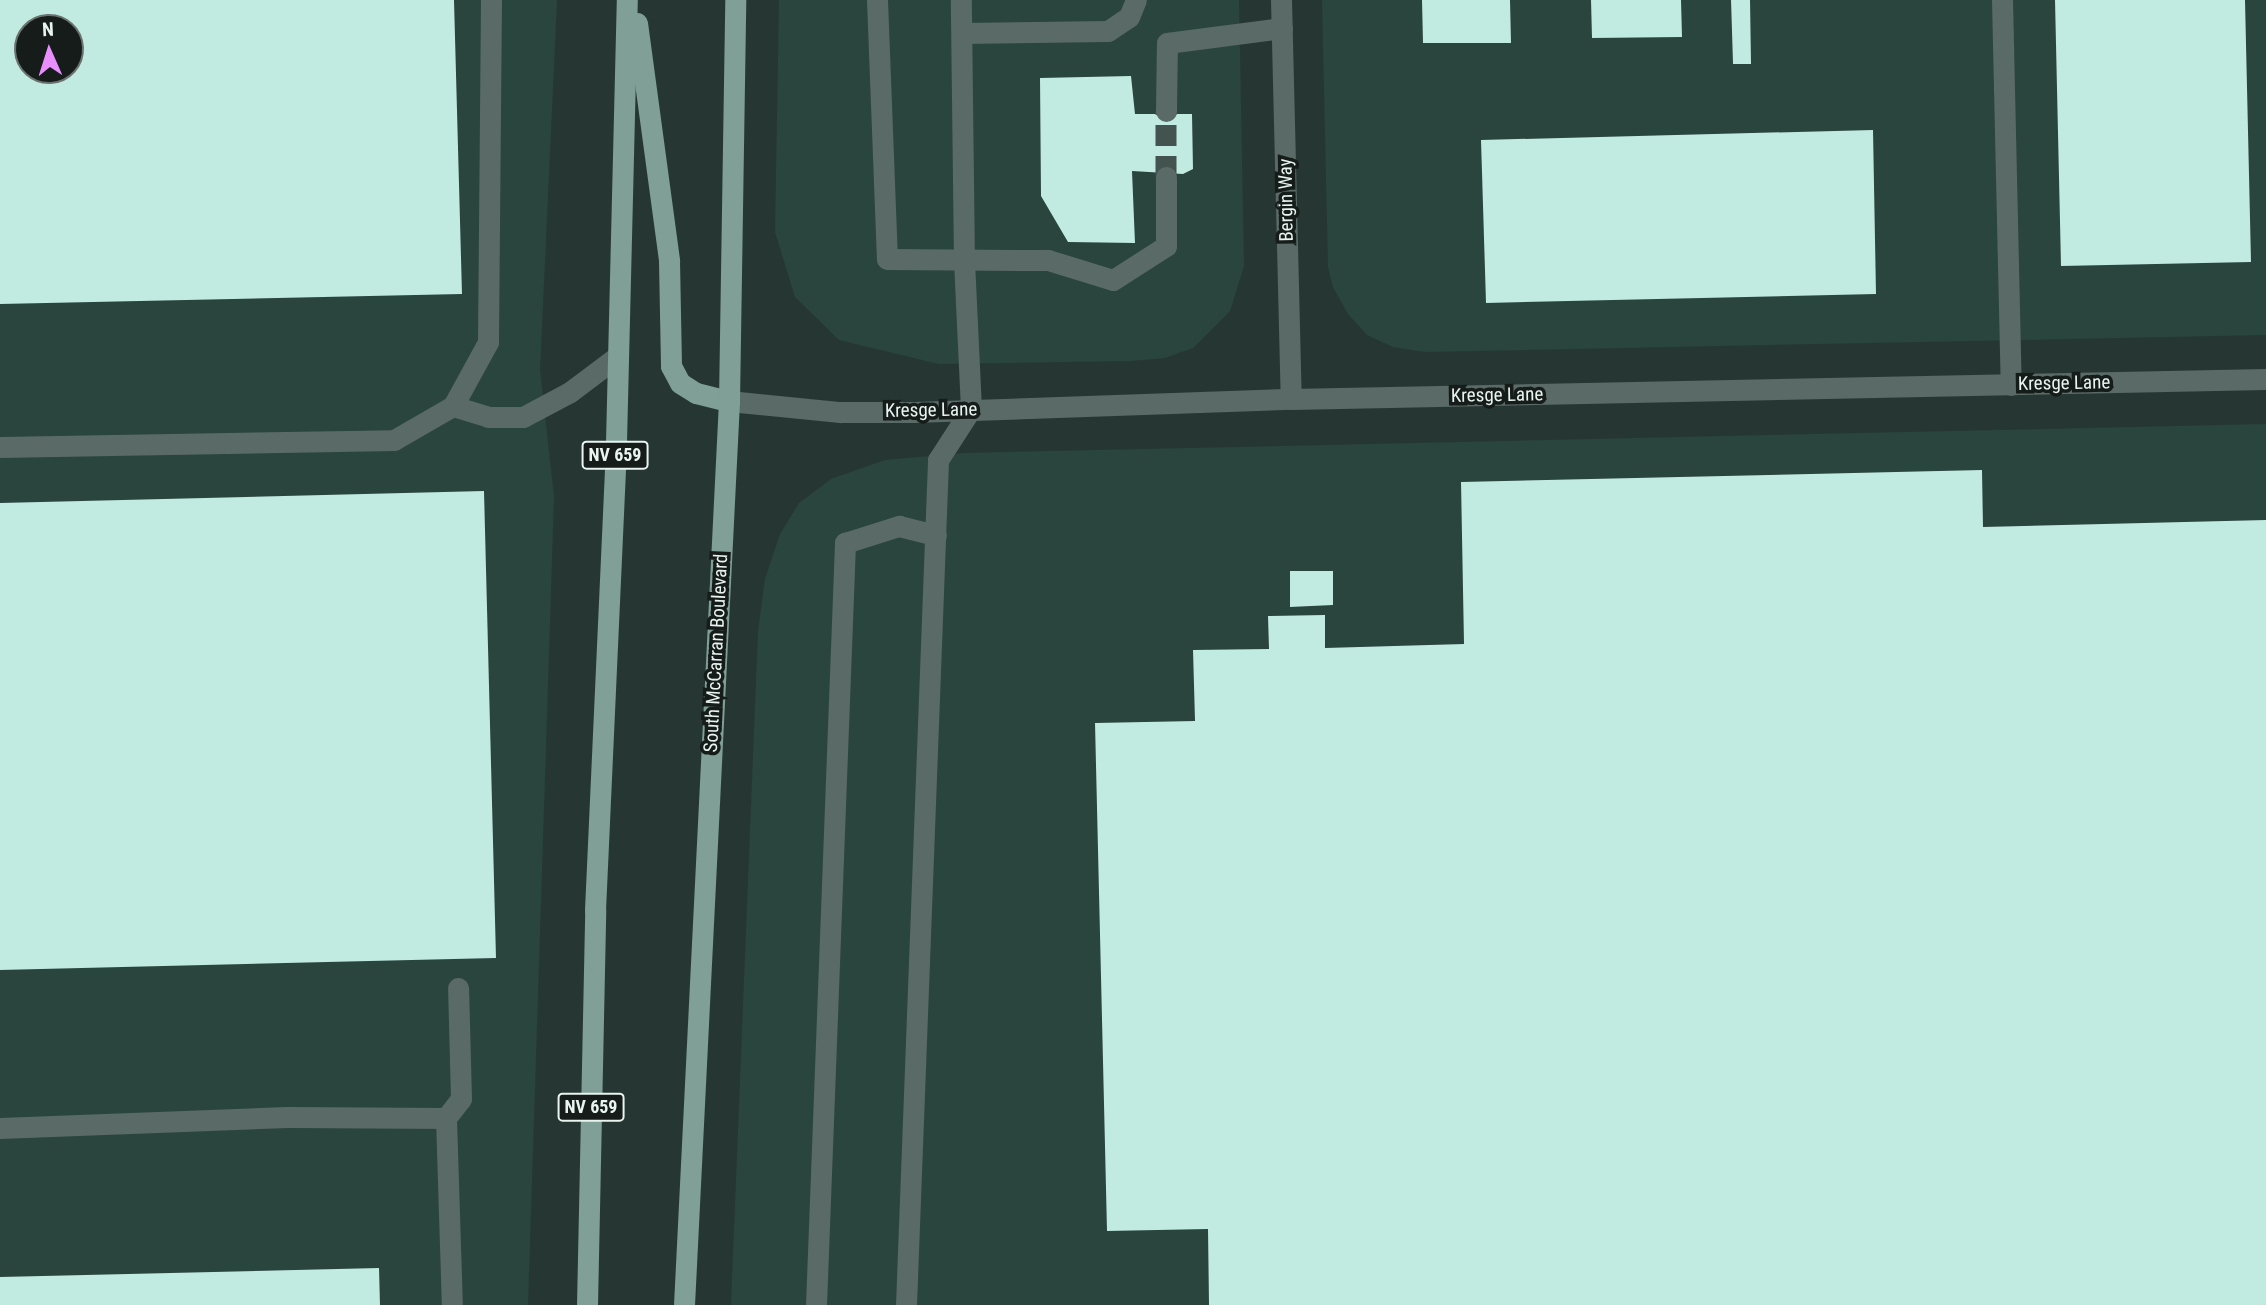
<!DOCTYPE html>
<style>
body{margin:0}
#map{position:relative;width:2266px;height:1305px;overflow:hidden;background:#263733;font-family:"Roboto Condensed",sans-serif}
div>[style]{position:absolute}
.built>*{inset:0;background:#2a443e}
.building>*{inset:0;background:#c1eae0}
.minor-tunnel>*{height:21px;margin-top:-10.5px;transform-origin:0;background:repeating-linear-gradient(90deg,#435350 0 21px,transparent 0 31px)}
.minor>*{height:21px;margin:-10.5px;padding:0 10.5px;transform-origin:10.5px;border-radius:10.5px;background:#5a6a66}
.major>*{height:21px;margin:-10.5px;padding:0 10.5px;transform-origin:10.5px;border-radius:10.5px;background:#7f9f97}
span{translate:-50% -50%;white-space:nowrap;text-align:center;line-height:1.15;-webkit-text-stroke:7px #151c1a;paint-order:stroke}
.shield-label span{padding:2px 5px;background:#151c1a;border:2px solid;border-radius:5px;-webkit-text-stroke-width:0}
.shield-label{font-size:18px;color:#e9f4f1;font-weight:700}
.street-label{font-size:19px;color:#e9f4f1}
.north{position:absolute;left:14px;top:14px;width:70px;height:70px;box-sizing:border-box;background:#151c1a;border:2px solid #6a7270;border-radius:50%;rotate:357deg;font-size:19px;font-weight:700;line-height:28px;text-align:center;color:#e9f4f1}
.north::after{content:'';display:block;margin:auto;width:24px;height:32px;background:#e98efe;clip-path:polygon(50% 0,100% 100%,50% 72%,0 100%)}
</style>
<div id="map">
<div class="built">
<div style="clip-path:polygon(evenodd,0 0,557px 0,540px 370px,554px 497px,528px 1305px,0 1305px,0 0,28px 28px,70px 28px,70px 70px,28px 70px,28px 28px)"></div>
<div style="clip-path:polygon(779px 0,1239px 0,1244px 266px,1230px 311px,1193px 348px,1165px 358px,1131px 361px,939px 364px,839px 340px,795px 297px,775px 232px)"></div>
<div style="clip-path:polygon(1322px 0,2266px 0,2266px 335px,1425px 352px,1393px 347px,1367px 335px,1348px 314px,1333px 287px,1328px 267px)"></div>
<div style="clip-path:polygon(2266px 424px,2266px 1305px,731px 1305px,758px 631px,765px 579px,780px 534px,799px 503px,831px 479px,885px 460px,964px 453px)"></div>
</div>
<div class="building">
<div style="clip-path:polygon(evenodd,0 0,454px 0,462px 294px,0 304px,0 0,28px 28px,70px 28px,70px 70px,28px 70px,28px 28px)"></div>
<div style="clip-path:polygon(1422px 0,1510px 0,1511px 43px,1423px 43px)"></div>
<div style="clip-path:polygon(1591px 0,1681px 0,1682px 37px,1592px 38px)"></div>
<div style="clip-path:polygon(1731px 0,1750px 0,1751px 64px,1733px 64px)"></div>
<div style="clip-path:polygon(2055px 0,2245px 0,2251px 262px,2061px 266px)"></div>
<div style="clip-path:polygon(1131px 76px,1135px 114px,1192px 114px,1193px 169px,1183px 174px,1132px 171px,1135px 243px,1068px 242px,1041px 196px,1040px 78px)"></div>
<div style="clip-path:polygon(1873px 130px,1876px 294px,1486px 303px,1481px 140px)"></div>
<div style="clip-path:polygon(1982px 470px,1983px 527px,2266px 520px,2266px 1305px,1209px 1305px,1208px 1229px,1107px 1231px,1095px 723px,1195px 721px,1193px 650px,1269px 649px,1268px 616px,1325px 615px,1325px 648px,1464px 644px,1461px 482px)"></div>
<div style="clip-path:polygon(484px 491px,496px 958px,0 970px,0 503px)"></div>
<div style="clip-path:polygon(1290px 571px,1333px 571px,1333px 605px,1290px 607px)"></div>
<div style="clip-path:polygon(379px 1268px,380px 1305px,0 1305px,0 1277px)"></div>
</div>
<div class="minor-tunnel">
<div style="left:1166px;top:177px;width:66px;rotate:-90deg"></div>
</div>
<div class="minor">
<div style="left:877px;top:0;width:259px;rotate:87.8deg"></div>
<div style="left:887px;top:259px;width:161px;rotate:0.4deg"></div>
<div style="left:1048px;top:260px;width:68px;rotate:17.1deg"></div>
<div style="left:1113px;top:280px;width:63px;rotate:-32.7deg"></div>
<div style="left:1166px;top:246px;width:69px;rotate:-90deg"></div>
<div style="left:1281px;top:0;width:399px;rotate:88.6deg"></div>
<div style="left:2002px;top:0;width:385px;rotate:88.7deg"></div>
<div style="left:962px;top:33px;width:146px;rotate:-0.8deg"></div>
<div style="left:1108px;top:31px;width:25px;rotate:-34deg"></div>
<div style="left:1129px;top:17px;width:18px;rotate:-68deg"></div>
<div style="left:1166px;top:111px;width:68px;rotate:-89.2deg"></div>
<div style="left:1167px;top:43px;width:116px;rotate:-7.4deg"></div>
<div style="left:729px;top:401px;width:112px;rotate:5.7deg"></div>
<div style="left:840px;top:412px;width:74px"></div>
<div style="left:914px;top:412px;width:377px;rotate:-2deg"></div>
<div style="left:1291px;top:399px;width:975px;rotate:-1.18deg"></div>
<div style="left:453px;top:406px;width:37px;rotate:17deg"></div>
<div style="left:488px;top:417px;width:35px"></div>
<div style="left:523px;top:417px;width:53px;rotate:-28deg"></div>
<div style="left:570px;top:392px;width:60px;rotate:-36.9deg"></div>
<div style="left:0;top:447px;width:394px;rotate:-1deg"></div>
<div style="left:394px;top:440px;width:68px;rotate:-30deg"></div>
<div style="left:453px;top:406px;width:73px;rotate:-61.3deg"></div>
<div style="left:488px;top:342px;width:342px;rotate:-89.5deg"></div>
<div style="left:446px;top:1118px;width:24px;rotate:-52deg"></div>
<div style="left:461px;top:1099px;width:111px;rotate:-91.5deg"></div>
<div style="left:0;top:1128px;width:287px;rotate:-2.2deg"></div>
<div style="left:287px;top:1117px;width:159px;rotate:0.4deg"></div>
<div style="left:446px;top:1118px;width:187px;rotate:88.2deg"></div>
<div style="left:816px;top:1305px;width:763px;rotate:-87.82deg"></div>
<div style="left:845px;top:543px;width:57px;rotate:-17.5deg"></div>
<div style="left:899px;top:526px;width:38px;rotate:14deg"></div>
<div style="left:906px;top:1305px;width:846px;rotate:-87.83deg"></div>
<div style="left:938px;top:460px;width:61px;rotate:-57.1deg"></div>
<div style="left:971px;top:409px;width:147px;rotate:-92.7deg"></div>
<div style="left:964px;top:262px;width:262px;rotate:-90.7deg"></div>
</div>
<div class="major">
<div style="left:637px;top:23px;width:240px;rotate:82.3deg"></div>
<div style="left:669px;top:261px;width:105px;rotate:88.9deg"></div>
<div style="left:671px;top:366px;width:19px;rotate:62deg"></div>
<div style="left:680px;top:383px;width:19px;rotate:32deg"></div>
<div style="left:696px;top:393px;width:34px;rotate:14deg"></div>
<div style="left:587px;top:1305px;width:395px;rotate:-88.8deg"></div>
<div style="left:595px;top:910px;width:468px;rotate:-87.4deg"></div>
<div style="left:616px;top:442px;width:442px;rotate:-88.6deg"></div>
<div style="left:684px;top:1305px;width:905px;rotate:-87.15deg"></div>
<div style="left:729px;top:401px;width:401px;rotate:-89.1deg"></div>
</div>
<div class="shield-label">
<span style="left:615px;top:455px">NV 659</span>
<span style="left:591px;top:1107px">NV 659</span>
</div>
<div class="street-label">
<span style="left:1286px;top:200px;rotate:-91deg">Bergin Way</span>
<span style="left:2064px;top:383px;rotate:-1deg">Kresge Lane</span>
<span style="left:1497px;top:395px;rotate:-1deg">Kresge Lane</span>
<span style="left:931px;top:410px;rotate:-1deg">Kresge Lane</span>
<span style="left:716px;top:653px;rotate:-87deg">South McCarran Boulevard</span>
</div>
<div class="north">N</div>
</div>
